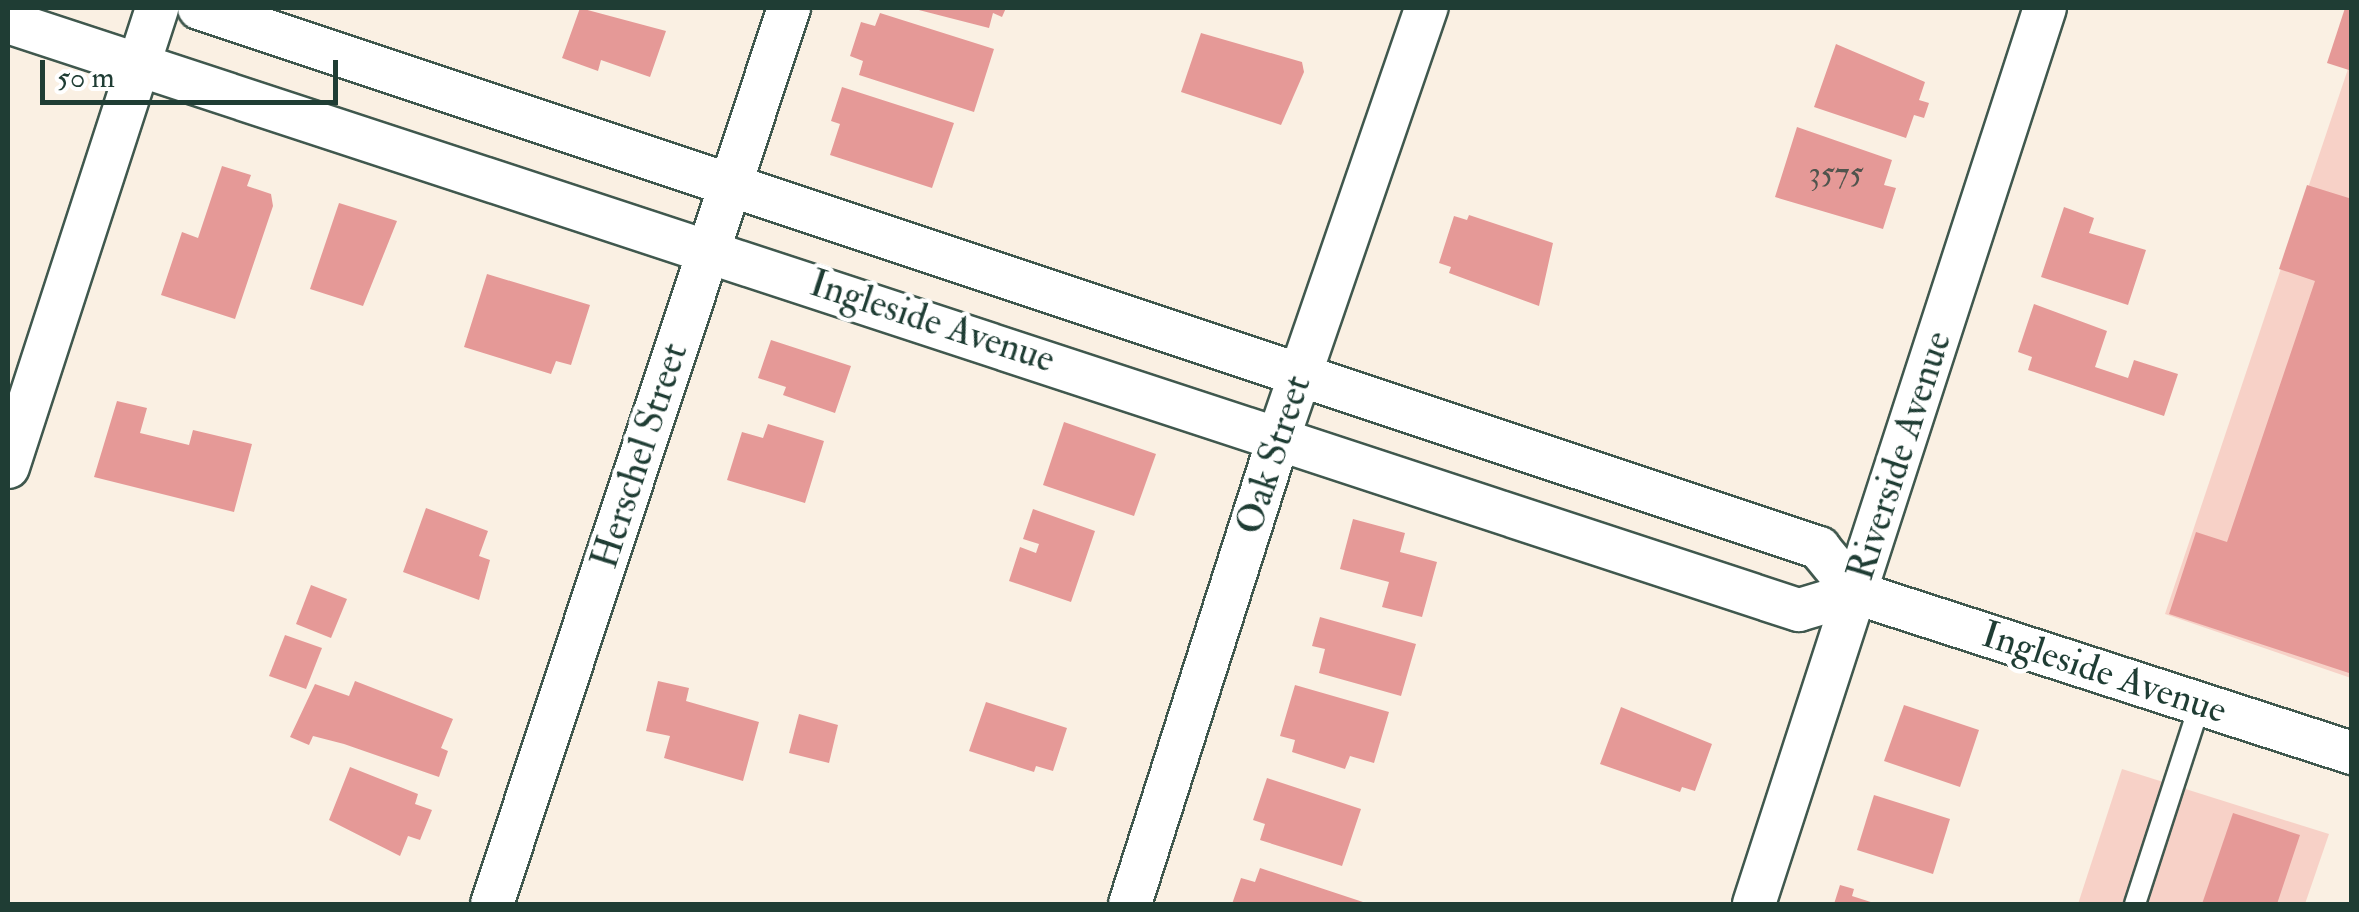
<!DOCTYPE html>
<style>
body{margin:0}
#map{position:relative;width:2359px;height:912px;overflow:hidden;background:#faf0e3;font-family:"IM FELL Double Pica",serif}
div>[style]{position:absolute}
.built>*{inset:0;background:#f7d1c7}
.building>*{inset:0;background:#e59997}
.roads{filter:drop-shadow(2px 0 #40584e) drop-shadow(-2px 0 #40584e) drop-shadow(0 2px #40584e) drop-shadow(0 -2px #40584e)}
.service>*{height:20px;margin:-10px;padding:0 10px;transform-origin:10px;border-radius:10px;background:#fff}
.minor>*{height:42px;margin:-21px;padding:0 21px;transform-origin:21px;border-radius:21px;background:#fff}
span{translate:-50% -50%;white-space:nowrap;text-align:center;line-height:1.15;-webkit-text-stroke:9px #fff;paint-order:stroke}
.number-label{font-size:32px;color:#50544d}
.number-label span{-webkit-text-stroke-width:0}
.street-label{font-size:38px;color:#1f3d34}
.frame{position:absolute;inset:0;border:10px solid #1f3d34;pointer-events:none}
.scale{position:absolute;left:40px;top:60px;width:298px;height:45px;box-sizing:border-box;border:5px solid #1f3d34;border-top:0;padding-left:12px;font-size:30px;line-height:35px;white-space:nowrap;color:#1f3d34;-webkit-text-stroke:8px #fff;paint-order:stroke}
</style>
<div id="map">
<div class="built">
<div style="clip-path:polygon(2351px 60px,2351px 678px,2165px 614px)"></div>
<div style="clip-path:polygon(2122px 769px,2329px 834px,2305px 904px,2078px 904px)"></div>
</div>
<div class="building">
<div style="clip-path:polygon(580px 8px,666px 31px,650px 77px,601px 60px,598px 71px,562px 58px)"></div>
<div style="clip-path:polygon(911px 8px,1006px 8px,1002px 17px,993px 13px,989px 28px)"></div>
<div style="clip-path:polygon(2345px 8px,2352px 8px,2352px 71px,2327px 63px)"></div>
<div style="clip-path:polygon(880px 13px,994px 49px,974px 112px,859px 75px,863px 61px,850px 56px,861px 22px,875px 26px)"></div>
<div style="clip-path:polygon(1201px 33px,1302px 62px,1304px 72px,1281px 125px,1181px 92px)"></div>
<div style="clip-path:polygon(1836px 44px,1925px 82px,1919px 100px,1929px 103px,1924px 118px,1914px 115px,1906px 138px,1814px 107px)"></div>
<div style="clip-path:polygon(842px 87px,954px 123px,932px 188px,830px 155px,840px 124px,831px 121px)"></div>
<div style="clip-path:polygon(1797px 127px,1892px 160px,1884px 185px,1896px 188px,1883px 229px,1775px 197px)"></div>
<div style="clip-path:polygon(222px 166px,251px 175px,247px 186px,271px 194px,273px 206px,235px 319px,161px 295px,182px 232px,198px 238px)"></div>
<div style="clip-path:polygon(2307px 185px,2352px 199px,2352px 674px,2169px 614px,2196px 532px,2227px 542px,2315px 281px,2279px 269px)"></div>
<div style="clip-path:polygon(339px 203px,397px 221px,363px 306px,310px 289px)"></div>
<div style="clip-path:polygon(2064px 207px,2094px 218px,2089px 233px,2146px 250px,2128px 305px,2041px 277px)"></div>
<div style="clip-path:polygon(1469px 215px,1553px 243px,1539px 306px,1449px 273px,1451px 267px,1439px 263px,1454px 216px,1467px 220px)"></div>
<div style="clip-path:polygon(487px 274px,590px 305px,571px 365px,556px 361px,551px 374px,464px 347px)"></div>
<div style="clip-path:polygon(2034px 304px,2107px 331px,2095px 367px,2128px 378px,2134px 360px,2178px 374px,2164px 416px,2028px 370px,2032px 357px,2018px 352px)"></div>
<div style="clip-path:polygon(771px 340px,851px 366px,835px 413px,783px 395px,786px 387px,758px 378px)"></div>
<div style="clip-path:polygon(117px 401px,147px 408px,140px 433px,189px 445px,193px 430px,252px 444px,234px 512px,94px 477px)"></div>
<div style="clip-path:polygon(1064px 422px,1156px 454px,1134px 516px,1043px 485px)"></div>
<div style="clip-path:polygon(768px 424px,824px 441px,805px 503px,727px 480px,742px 432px,763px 438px)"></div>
<div style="clip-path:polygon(426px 508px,488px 531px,479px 556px,490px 560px,479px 600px,403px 572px)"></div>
<div style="clip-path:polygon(1033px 509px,1095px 531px,1071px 602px,1009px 581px,1020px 547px,1036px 553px,1039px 544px,1023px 539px)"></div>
<div style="clip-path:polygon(1353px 519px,1405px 533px,1400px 552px,1437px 562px,1422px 617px,1382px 607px,1389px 582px,1340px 569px)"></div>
<div style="clip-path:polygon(311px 585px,347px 599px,331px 638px,296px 624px)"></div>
<div style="clip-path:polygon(1320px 617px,1416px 644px,1401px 696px,1319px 673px,1325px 649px,1312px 646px)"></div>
<div style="clip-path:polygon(285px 635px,322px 648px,306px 689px,269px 676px)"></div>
<div style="clip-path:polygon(355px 681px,453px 719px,441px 748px,448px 751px,439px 777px,344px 744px,313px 736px,309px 745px,290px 737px,315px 684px,349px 696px)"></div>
<div style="clip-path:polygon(658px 681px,689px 688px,686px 701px,759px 722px,743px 781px,664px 758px,670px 736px,646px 731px)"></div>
<div style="clip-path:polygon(1295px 685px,1389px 712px,1374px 763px,1350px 756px,1345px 769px,1292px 752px,1295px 740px,1280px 736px)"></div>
<div style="clip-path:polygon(986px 702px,1067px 728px,1053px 771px,1036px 766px,1034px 772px,969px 751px)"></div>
<div style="clip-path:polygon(1904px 705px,1979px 730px,1960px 787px,1884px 761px)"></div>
<div style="clip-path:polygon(1621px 707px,1712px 744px,1695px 791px,1682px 787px,1680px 792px,1600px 764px)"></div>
<div style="clip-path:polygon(799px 714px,838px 725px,829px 763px,789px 753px)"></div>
<div style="clip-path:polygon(350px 767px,418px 794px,415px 804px,432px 810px,420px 840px,408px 836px,400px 856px,329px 820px)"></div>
<div style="clip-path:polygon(1267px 778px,1361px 809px,1342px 866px,1260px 840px,1265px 824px,1253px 820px)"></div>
<div style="clip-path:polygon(1874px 795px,1950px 819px,1933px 874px,1857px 850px)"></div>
<div style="clip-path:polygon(2233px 813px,2300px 835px,2277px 904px,2202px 904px)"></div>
<div style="clip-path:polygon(1260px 868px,1369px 904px,1232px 904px,1241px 878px,1255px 882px)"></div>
<div style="clip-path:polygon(1840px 885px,1854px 889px,1852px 896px,1877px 904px,1834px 904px)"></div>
</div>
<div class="roads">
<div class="service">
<div style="left:2135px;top:904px;width:210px;rotate:-72deg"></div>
</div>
<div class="minor">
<div style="left:199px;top:8px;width:1708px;rotate:18.43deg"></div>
<div style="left:1819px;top:548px;width:58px;rotate:50.6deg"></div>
<div style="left:1856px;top:593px;width:521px;rotate:17.88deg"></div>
<div style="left:8px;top:22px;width:1885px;rotate:18.18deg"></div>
<div style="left:1799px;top:610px;width:59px;rotate:-16.6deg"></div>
<div style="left:8px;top:467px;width:483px;rotate:-72deg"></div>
<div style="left:492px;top:904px;width:944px;rotate:-71.66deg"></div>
<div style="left:1130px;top:904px;width:491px;rotate:-72.3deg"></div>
<div style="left:1279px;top:436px;width:453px;rotate:-71deg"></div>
<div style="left:1754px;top:904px;width:942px;rotate:-72.01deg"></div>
</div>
</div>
<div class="number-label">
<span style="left:1836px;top:173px">3575</span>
</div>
<div class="street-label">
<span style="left:932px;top:322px;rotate:18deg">Ingleside Avenue</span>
<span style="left:1274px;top:455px;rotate:-72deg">Oak Street</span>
<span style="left:640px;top:456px;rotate:-72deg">Herschel Street</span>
<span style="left:1900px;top:456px;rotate:-72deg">Riverside Avenue</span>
<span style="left:2104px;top:673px;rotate:18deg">Ingleside Avenue</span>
</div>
<div class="frame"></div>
<div class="scale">50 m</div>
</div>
